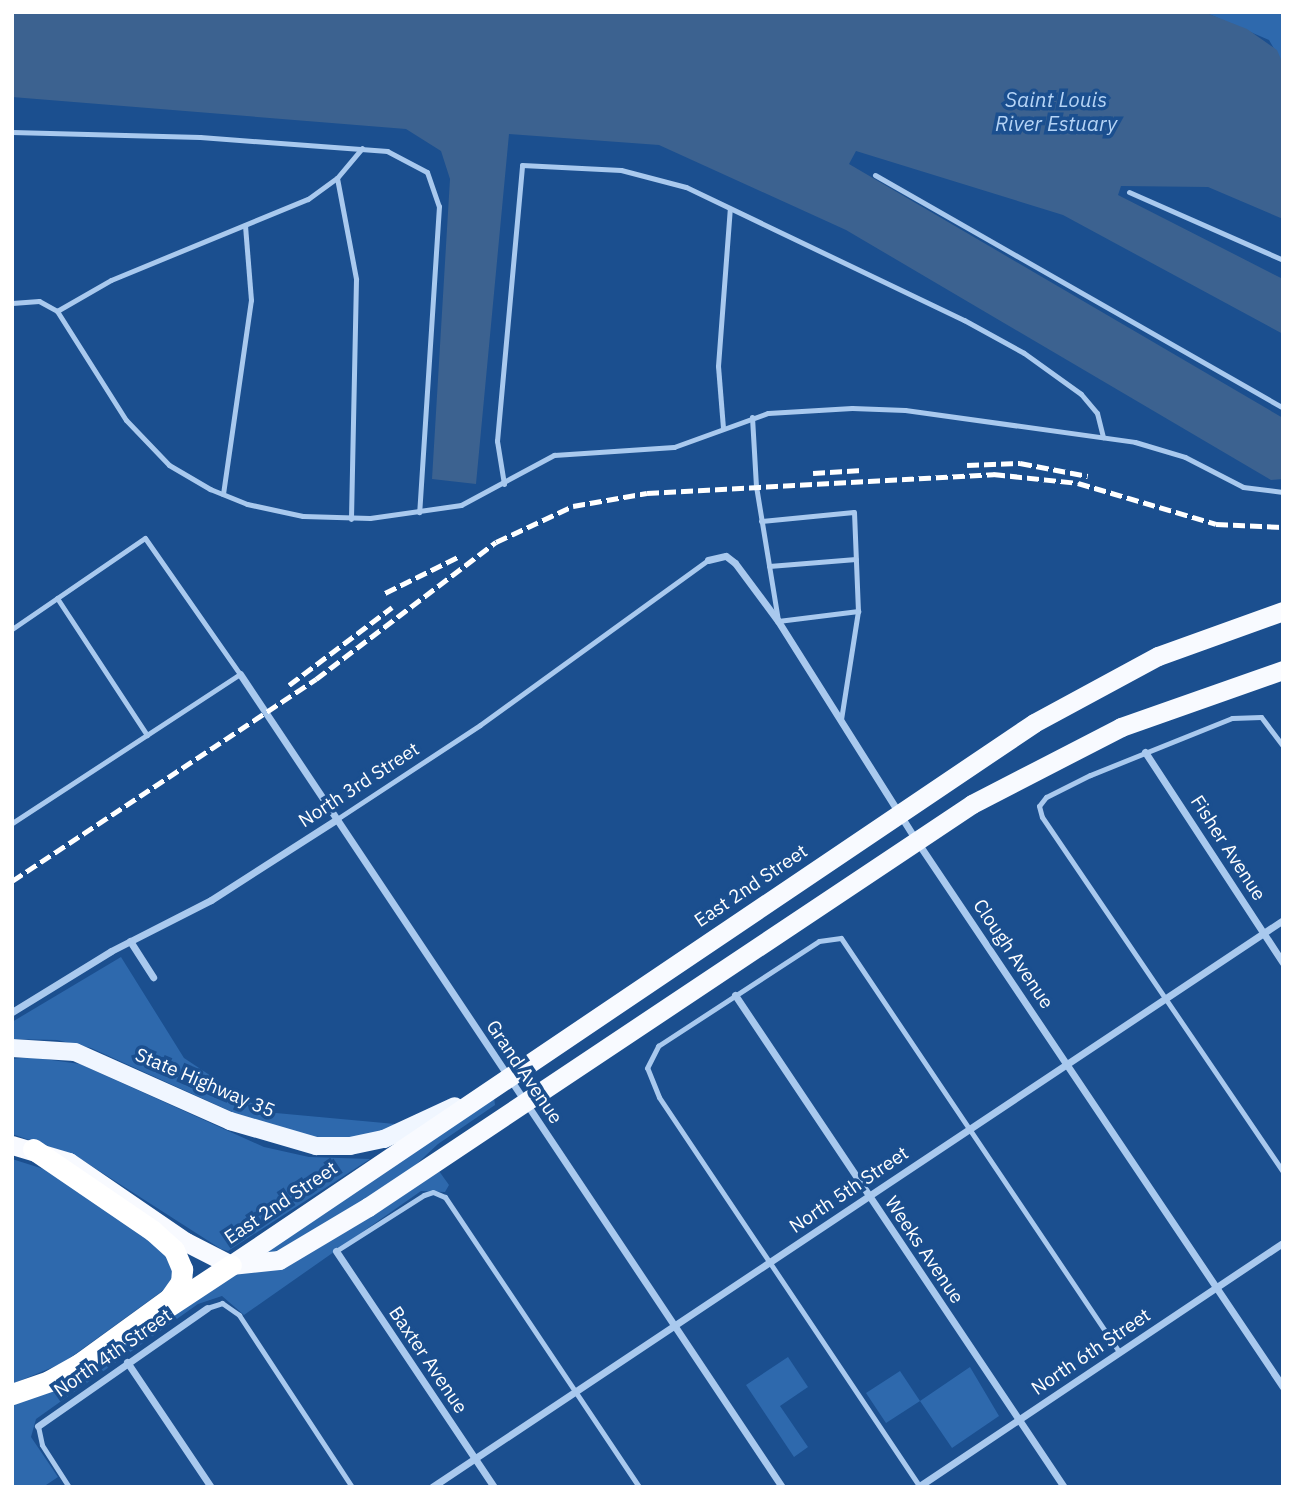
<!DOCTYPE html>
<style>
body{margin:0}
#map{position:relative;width:1295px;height:1499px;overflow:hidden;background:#1b4f8f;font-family:"IBM Plex Sans",sans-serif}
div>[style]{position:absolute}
.green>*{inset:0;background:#2e69ad}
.water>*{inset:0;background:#3c6290}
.service>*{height:5px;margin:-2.5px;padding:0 2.5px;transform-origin:2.5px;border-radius:2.5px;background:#a9c9ee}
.minor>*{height:7px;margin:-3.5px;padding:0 3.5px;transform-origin:3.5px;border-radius:3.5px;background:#a9c9ee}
.primary>*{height:18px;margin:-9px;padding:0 9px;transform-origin:9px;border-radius:9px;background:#f0f6ff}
.trunk>*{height:19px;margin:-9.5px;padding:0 9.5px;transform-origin:9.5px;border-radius:9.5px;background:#f8faff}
.motorway>*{height:21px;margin:-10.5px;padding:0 10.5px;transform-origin:10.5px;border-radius:10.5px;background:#fff}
.rail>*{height:4.5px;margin-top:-2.25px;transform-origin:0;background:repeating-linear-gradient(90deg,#fff 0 12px,transparent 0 17px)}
span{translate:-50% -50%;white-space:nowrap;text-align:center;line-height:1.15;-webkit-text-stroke:7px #1b4f8f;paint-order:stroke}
.street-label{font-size:19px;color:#fff}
.water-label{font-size:21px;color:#b5d3f5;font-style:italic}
.frame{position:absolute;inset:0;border:14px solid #fff;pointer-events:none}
</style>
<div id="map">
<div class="green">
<div style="clip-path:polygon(1204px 12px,1283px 12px,1283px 64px,1269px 40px)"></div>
<div style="clip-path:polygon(121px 957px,184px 1058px,265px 1112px,406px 1125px,368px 1136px,317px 1139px,259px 1124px,91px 1048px,57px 1040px,12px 1039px,12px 1022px)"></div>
<div style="clip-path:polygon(30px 1057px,80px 1064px,264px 1147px,309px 1157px,370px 1159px,228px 1251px,221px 1249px,76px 1156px,12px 1134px,12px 1059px)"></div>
<div style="clip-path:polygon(494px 1097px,495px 1105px,438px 1144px,407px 1173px,305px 1238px,269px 1254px,262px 1248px)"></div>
<div style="clip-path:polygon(12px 1159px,50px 1171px,163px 1248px,175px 1268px,172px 1284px,63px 1363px,12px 1384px)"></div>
<div style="clip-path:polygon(439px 1171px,449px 1185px,445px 1192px,421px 1191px,244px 1315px,222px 1296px,198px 1304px,36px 1419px,31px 1437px,58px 1477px,43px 1487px,12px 1487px,12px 1402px,230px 1270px,317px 1249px)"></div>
<div style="clip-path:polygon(788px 1357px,808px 1387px,780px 1406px,808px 1447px,794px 1457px,746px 1385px)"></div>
<div style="clip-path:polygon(970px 1367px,999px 1416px,952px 1448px,920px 1401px,886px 1423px,866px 1393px,900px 1371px,920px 1401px)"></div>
</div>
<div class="water">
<div style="clip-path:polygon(12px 12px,1204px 12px,1247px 29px,1277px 50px,1283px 64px,1283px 219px,1208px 187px,1121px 186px,1118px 195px,1283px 279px,1283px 334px,1063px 215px,856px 151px,849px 164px,1283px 418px,1283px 479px,1271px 480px,846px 230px,659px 145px,509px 134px,476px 484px,432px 479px,450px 179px,441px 151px,406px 129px,12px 97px)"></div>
</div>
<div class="service">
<div style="left:12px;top:132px;width:188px;rotate:1.5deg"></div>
<div style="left:200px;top:137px;width:188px;rotate:4.3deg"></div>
<div style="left:387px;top:151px;width:45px;rotate:27.7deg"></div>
<div style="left:427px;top:172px;width:36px;rotate:71deg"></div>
<div style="left:439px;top:206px;width:307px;rotate:93.7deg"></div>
<div style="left:875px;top:175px;width:470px;rotate:29.7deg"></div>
<div style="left:337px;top:178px;width:103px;rotate:79.3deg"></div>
<div style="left:356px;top:279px;width:240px;rotate:91.2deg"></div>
<div style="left:1129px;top:192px;width:168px;rotate:23.8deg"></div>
<div style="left:12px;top:303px;width:27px;rotate:-4deg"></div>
<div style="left:39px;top:301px;width:21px;rotate:29deg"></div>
<div style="left:57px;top:311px;width:129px;rotate:57.7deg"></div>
<div style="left:126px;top:420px;width:62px;rotate:46.3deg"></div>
<div style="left:169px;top:465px;width:48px;rotate:30.3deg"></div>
<div style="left:210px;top:489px;width:40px;rotate:22deg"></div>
<div style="left:247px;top:504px;width:57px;rotate:12.1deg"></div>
<div style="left:303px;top:516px;width:67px;rotate:1.7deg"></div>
<div style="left:370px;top:518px;width:92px;rotate:-8.1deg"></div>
<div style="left:461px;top:505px;width:106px;rotate:-28.3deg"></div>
<div style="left:554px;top:455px;width:120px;rotate:-3.8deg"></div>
<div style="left:674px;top:447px;width:100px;rotate:-19.9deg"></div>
<div style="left:768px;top:413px;width:84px;rotate:-3.4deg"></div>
<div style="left:852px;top:408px;width:53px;rotate:2.2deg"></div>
<div style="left:905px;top:410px;width:232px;rotate:7.9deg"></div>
<div style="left:1135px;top:442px;width:52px;rotate:16.7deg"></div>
<div style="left:1185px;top:457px;width:65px;rotate:27.3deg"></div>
<div style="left:1243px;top:487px;width:40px;rotate:7.1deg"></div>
<div style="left:57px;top:311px;width:62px;rotate:-29.9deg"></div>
<div style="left:111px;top:280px;width:213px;rotate:-22.4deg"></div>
<div style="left:308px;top:199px;width:36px;rotate:-36deg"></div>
<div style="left:337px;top:178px;width:39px;rotate:-50deg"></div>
<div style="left:752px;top:417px;width:69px;rotate:86.7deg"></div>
<div style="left:756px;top:486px;width:137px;rotate:80.7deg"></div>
<div style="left:778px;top:621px;width:81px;rotate:-7.1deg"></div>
<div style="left:723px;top:428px;width:62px;rotate:-94.6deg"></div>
<div style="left:718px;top:366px;width:158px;rotate:-85.7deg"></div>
<div style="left:504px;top:484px;width:44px;rotate:-99.2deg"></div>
<div style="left:497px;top:441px;width:277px;rotate:-84.8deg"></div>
<div style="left:522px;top:165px;width:99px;rotate:2.9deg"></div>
<div style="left:621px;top:170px;width:67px;rotate:14.7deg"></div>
<div style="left:686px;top:187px;width:308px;rotate:25.6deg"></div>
<div style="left:964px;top:320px;width:68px;rotate:28.8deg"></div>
<div style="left:1024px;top:353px;width:70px;rotate:35.7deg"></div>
<div style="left:1081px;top:394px;width:25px;rotate:50deg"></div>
<div style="left:1097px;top:413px;width:25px;rotate:76deg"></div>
<div style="left:223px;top:494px;width:196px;rotate:-81.8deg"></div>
<div style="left:251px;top:300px;width:75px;rotate:-94.6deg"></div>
<div style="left:761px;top:521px;width:93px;rotate:-5.5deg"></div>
<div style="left:854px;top:512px;width:99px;rotate:87.7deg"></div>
<div style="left:858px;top:611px;width:110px;rotate:98.9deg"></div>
<div style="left:769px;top:566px;width:87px;rotate:-4.6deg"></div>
<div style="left:57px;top:598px;width:164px;rotate:56.7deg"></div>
<div style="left:12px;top:629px;width:161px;rotate:-34.4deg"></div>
<div style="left:145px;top:538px;width:166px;rotate:55.1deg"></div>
<div style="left:240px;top:674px;width:272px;rotate:146.8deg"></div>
<div style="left:1283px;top:746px;width:36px;rotate:-127deg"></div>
<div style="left:1261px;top:717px;width:29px;rotate:178deg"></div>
<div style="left:1232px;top:718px;width:153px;rotate:158.1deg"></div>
<div style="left:1090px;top:775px;width:49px;rotate:153.4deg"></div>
<div style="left:1046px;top:797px;width:11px;rotate:128deg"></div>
<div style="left:1039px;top:806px;width:11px;rotate:75deg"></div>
<div style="left:1042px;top:817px;width:428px;rotate:55.8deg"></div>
<div style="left:337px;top:819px;width:171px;rotate:-33.3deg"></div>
<div style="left:480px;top:725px;width:281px;rotate:-35.9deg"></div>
<div style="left:336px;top:1251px;width:104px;rotate:-32.5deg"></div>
<div style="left:424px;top:1195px;width:9px;rotate:-18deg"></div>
<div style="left:433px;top:1192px;width:13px;rotate:23deg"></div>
<div style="left:445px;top:1197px;width:349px;rotate:56.2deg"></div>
<div style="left:207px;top:1308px;width:16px;rotate:-18deg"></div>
<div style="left:222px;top:1303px;width:21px;rotate:35deg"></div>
<div style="left:239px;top:1315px;width:206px;rotate:56.7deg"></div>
<div style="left:38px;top:1426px;width:19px;rotate:78deg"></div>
<div style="left:42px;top:1445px;width:50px;rotate:57.3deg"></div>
<div style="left:920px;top:1487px;width:469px;rotate:-123.8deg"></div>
<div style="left:659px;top:1097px;width:31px;rotate:-112deg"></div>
<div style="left:647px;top:1068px;width:25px;rotate:-63deg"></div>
<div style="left:658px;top:1046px;width:192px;rotate:-33.1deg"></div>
<div style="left:819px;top:941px;width:22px;rotate:-8deg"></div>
<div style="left:841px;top:938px;width:499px;rotate:56.1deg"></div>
</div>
<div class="minor">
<div style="left:708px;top:560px;width:18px;rotate:-13deg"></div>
<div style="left:726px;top:556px;width:11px;rotate:38deg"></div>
<div style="left:735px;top:563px;width:72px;rotate:53.4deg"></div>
<div style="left:778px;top:621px;width:259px;rotate:57.8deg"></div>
<div style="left:916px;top:840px;width:659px;rotate:56.14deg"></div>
<div style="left:240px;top:674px;width:977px;rotate:56.31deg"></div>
<div style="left:1145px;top:752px;width:252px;rotate:56.8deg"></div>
<div style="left:130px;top:941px;width:43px;rotate:57.4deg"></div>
<div style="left:735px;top:995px;width:592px;rotate:56.23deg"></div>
<div style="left:12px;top:1012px;width:116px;rotate:-31.6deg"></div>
<div style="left:111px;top:951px;width:112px;rotate:-27deg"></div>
<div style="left:211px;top:900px;width:150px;rotate:-32.7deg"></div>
<div style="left:336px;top:1251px;width:284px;rotate:56.2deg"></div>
<div style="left:127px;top:1362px;width:151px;rotate:56.1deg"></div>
<div style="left:38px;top:1426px;width:206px;rotate:-34.9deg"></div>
<div style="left:432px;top:1487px;width:1023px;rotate:-33.67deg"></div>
<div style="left:918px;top:1487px;width:439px;rotate:-33.8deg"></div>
</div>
<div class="primary">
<div style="left:12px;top:1048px;width:63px;rotate:3.6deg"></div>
<div style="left:75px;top:1052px;width:170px;rotate:24deg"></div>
<div style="left:230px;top:1121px;width:90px;rotate:16.2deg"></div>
<div style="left:316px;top:1146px;width:34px"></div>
<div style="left:350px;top:1146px;width:35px;rotate:-12deg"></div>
<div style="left:384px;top:1139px;width:78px;rotate:-24.9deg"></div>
</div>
<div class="trunk">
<div style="left:12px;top:1145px;width:59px;rotate:16.6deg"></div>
<div style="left:69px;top:1162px;width:142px;rotate:34.4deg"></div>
<div style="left:186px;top:1242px;width:51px;rotate:27.1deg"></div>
<div style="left:231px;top:1265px;width:48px;rotate:-5.9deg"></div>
<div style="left:279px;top:1260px;width:104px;rotate:-30.8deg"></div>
<div style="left:368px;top:1207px;width:726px;rotate:-33.71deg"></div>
<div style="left:972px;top:804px;width:168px;rotate:-27.3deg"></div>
<div style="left:1121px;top:727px;width:172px;rotate:-19.4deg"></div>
<div style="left:232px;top:1264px;width:967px;rotate:-34deg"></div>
<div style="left:1034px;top:723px;width:141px;rotate:-28.4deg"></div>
<div style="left:1158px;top:656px;width:133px;rotate:-19.8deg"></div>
</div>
<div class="motorway">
<div style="left:33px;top:1149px;width:145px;rotate:34.3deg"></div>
<div style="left:153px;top:1231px;width:28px;rotate:42deg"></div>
<div style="left:174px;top:1250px;width:21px;rotate:67deg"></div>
<div style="left:182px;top:1269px;width:13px;rotate:94deg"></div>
<div style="left:181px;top:1282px;width:19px;rotate:125deg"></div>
<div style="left:170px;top:1298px;width:117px;rotate:144deg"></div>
<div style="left:169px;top:1306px;width:74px;rotate:-33.5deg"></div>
<div style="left:12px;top:1394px;width:39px;rotate:-19deg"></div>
<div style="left:49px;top:1381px;width:43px;rotate:-29.6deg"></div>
</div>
<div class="rail">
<div style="left:967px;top:465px;width:53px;rotate:-2.2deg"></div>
<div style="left:1020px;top:463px;width:69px;rotate:10.8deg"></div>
<div style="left:813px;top:473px;width:49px;rotate:-3.5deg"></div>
<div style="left:385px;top:593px;width:84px;rotate:-26.3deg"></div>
<div style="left:289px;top:685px;width:129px;rotate:-37.1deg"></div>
<div style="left:12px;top:881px;width:365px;rotate:-33.6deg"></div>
<div style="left:316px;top:679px;width:226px;rotate:-37.3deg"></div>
<div style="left:496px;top:542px;width:85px;rotate:-25.1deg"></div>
<div style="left:573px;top:506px;width:75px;rotate:-10deg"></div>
<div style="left:647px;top:493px;width:347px;rotate:-3.1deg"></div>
<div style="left:993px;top:474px;width:85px;rotate:6deg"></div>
<div style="left:1078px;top:483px;width:144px;rotate:16.5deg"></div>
<div style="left:1216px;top:524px;width:67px;rotate:2.6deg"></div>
</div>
<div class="street-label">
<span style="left:359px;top:785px;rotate:-33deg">North 3rd Street</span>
<span style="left:1228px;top:848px;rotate:57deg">Fisher Avenue</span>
<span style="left:751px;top:886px;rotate:-34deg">East 2nd Street</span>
<span style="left:1013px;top:954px;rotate:56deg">Clough Avenue</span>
<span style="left:524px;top:1072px;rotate:56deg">Grand Avenue</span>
<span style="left:205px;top:1083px;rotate:23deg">State Highway 35</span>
<span style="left:849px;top:1190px;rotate:-34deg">North 5th Street</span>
<span style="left:281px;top:1203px;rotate:-34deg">East 2nd Street</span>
<span style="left:924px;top:1250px;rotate:56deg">Weeks Avenue</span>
<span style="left:1091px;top:1352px;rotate:-34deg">North 6th Street</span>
<span style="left:113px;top:1353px;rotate:-35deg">North 4th Street</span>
<span style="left:428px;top:1360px;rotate:56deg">Baxter Avenue</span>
</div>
<div class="water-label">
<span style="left:1056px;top:111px">Saint Louis<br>River Estuary</span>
</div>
<div class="frame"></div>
</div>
